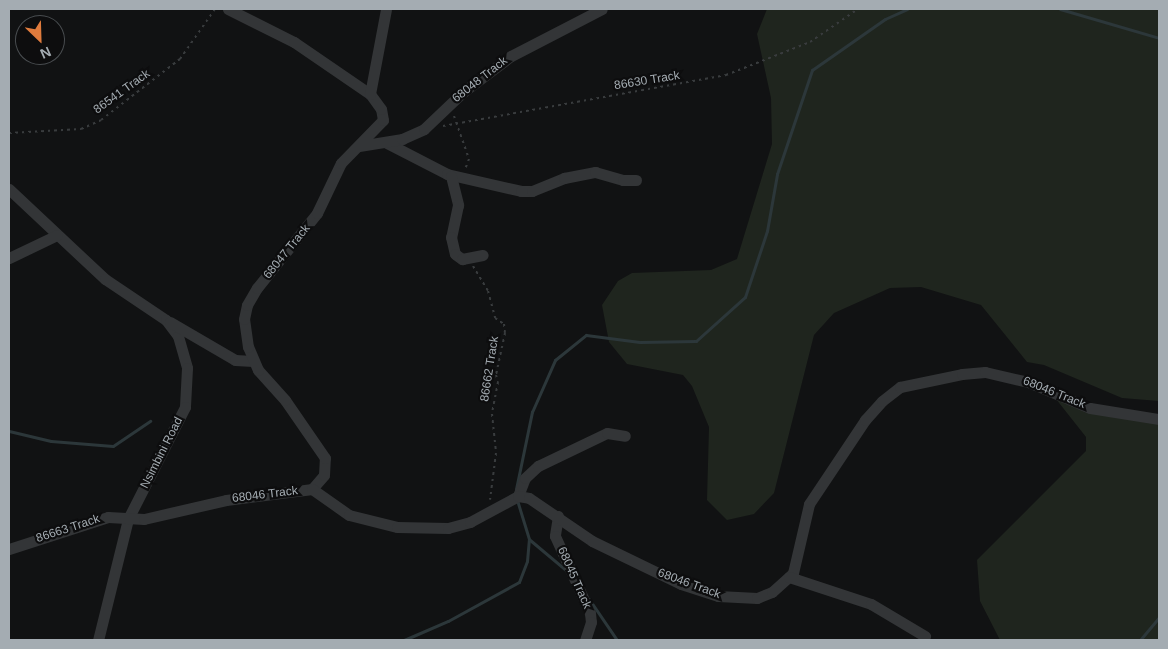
<!DOCTYPE html>
<style>
body{margin:0}
#map{position:relative;width:1168px;height:649px;overflow:hidden;background:#111213;font-family:Helvetica,sans-serif}
div>[style]{position:absolute}
.green>*{inset:0;background:#1f251e}
.stream>*{height:3px;margin:-1.5px;padding:0 1.5px;transform-origin:1.5px;border-radius:1.5px;background:#2c373a}
.path>*{height:2px;margin-top:-1px;transform-origin:0;background:repeating-linear-gradient(90deg,#393c3e 0 2.5px,transparent 0 6.5px)}
.minor>*{height:11px;margin:-5.5px;padding:0 5.5px;transform-origin:5.5px;border-radius:5.5px;background:#333537}
span{translate:-50% -50%;white-space:nowrap;text-align:center;line-height:1.15;-webkit-text-stroke:4.5px #0d0d0e;paint-order:stroke}
.street-label{font-size:12px;color:#a4acb2}
.frame{position:absolute;inset:0;border:10px solid #a4acb2;pointer-events:none}
.north{position:absolute;left:15px;top:15px;width:50px;height:50px;box-sizing:border-box;background:#0d0d0e;border:1px solid #494d50;border-radius:50%;rotate:156deg;font-size:14px;font-weight:700;line-height:20px;text-align:center;color:#a4acb2}
.north::after{content:'';display:block;margin:auto;width:18px;height:22px;background:#df7b3d;clip-path:polygon(50% 0,100% 100%,50% 72%,0 100%)}
</style>
<div id="map">
<div class="green">
<div style="clip-path:polygon(767px 9px,1159px 9px,1159px 401px,1122px 398px,1044px 365px,1027px 362px,981px 305px,921px 287px,890px 288px,834px 313px,814px 335px,774px 493px,754px 514px,727px 520px,707px 500px,709px 427px,692px 386px,683px 375px,627px 364px,609px 342px,602px 305px,618px 281px,632px 273px,711px 270px,737px 259px,772px 144px,771px 98px,757px 34px)"></div>
<div style="clip-path:polygon(1052px 394px,1159px 423px,1159px 640px,1000px 640px,980px 601px,977px 560px,1086px 451px,1086px 437px)"></div>
</div>
<div class="stream">
<div style="left:1060px;top:9px;width:103px;rotate:16.3deg"></div>
<div style="left:9px;top:431px;width:43px;rotate:13.4deg"></div>
<div style="left:51px;top:441px;width:62px;rotate:4.6deg"></div>
<div style="left:113px;top:446px;width:45px;rotate:-34deg"></div>
<div style="left:516px;top:489px;width:79px;rotate:-78.3deg"></div>
<div style="left:532px;top:412px;width:57px;rotate:-66.1deg"></div>
<div style="left:555px;top:360px;width:40px;rotate:-39deg"></div>
<div style="left:586px;top:335px;width:54px;rotate:7.4deg"></div>
<div style="left:640px;top:342px;width:56px;rotate:-1deg"></div>
<div style="left:696px;top:341px;width:66px;rotate:-41.9deg"></div>
<div style="left:745px;top:297px;width:70px;rotate:-71.6deg"></div>
<div style="left:767px;top:231px;width:58px;rotate:-80deg"></div>
<div style="left:777px;top:174px;width:110px;rotate:-71.4deg"></div>
<div style="left:812px;top:70px;width:89px;rotate:-34.9deg"></div>
<div style="left:885px;top:19px;width:24px;rotate:-24deg"></div>
<div style="left:530px;top:540px;width:48px;rotate:40deg"></div>
<div style="left:589px;top:599px;width:50px;rotate:55.7deg"></div>
<div style="left:404px;top:640px;width:48px;rotate:-23.4deg"></div>
<div style="left:448px;top:621px;width:81px;rotate:-28.8deg"></div>
<div style="left:519px;top:582px;width:22px;rotate:-69deg"></div>
<div style="left:527px;top:561px;width:22px;rotate:-85deg"></div>
<div style="left:529px;top:539px;width:41px;rotate:-107.1deg"></div>
<div style="left:1140px;top:640px;width:30px;rotate:-50deg"></div>
</div>
<div class="path">
<div style="left:454px;top:116px;width:46px;rotate:70.8deg"></div>
<div style="left:469px;top:159px;width:9px;rotate:111deg"></div>
<div style="left:443px;top:126px;width:288px;rotate:-10.2deg"></div>
<div style="left:726px;top:75px;width:90px;rotate:-21.4deg"></div>
<div style="left:810px;top:42px;width:58px;rotate:-34.5deg"></div>
<div style="left:9px;top:133px;width:72px;rotate:-3.2deg"></div>
<div style="left:81px;top:129px;width:22px;rotate:-24deg"></div>
<div style="left:101px;top:120px;width:100px;rotate:-37.7deg"></div>
<div style="left:180px;top:59px;width:61px;rotate:-55deg"></div>
<div style="left:473px;top:266px;width:29px;rotate:59deg"></div>
<div style="left:488px;top:291px;width:28px;rotate:75deg"></div>
<div style="left:495px;top:318px;width:11px;rotate:34deg"></div>
<div style="left:504px;top:324px;width:9px;rotate:84deg"></div>
<div style="left:505px;top:333px;width:43px;rotate:102.1deg"></div>
<div style="left:496px;top:375px;width:7px;rotate:74deg"></div>
<div style="left:498px;top:382px;width:33px;rotate:101deg"></div>
<div style="left:492px;top:414px;width:39px;rotate:84deg"></div>
<div style="left:496px;top:453px;width:47px;rotate:97.3deg"></div>
</div>
<div class="minor">
<div style="left:228px;top:9px;width:74px;rotate:26.6deg"></div>
<div style="left:294px;top:42px;width:92px;rotate:34.4deg"></div>
<div style="left:387px;top:143px;width:68px;rotate:27.3deg"></div>
<div style="left:447px;top:174px;width:76px;rotate:12.9deg"></div>
<div style="left:521px;top:191px;width:11px"></div>
<div style="left:532px;top:191px;width:35px;rotate:-22deg"></div>
<div style="left:564px;top:178px;width:32px;rotate:-11deg"></div>
<div style="left:595px;top:172px;width:29px;rotate:16deg"></div>
<div style="left:623px;top:180px;width:13px"></div>
<div style="left:359px;top:146px;width:44px;rotate:-9.2deg"></div>
<div style="left:402px;top:139px;width:24px;rotate:-24deg"></div>
<div style="left:424px;top:129px;width:54px;rotate:-43.5deg"></div>
<div style="left:463px;top:92px;width:60px;rotate:-36.9deg"></div>
<div style="left:511px;top:56px;width:102px;rotate:-27.3deg"></div>
<div style="left:451px;top:176px;width:30px;rotate:76deg"></div>
<div style="left:458px;top:205px;width:33px;rotate:102deg"></div>
<div style="left:451px;top:237px;width:17px;rotate:77deg"></div>
<div style="left:455px;top:254px;width:9px;rotate:36deg"></div>
<div style="left:462px;top:259px;width:21px;rotate:-11deg"></div>
<div style="left:9px;top:189px;width:132px;rotate:43.2deg"></div>
<div style="left:105px;top:279px;width:73px;rotate:33.9deg"></div>
<div style="left:166px;top:320px;width:20px;rotate:53deg"></div>
<div style="left:178px;top:336px;width:33px;rotate:74deg"></div>
<div style="left:187px;top:368px;width:39px;rotate:93deg"></div>
<div style="left:185px;top:407px;width:126px;rotate:117deg"></div>
<div style="left:128px;top:519px;width:125px;rotate:103.9deg"></div>
<div style="left:9px;top:258px;width:53px;rotate:-25.6deg"></div>
<div style="left:170px;top:322px;width:75px;rotate:30.3deg"></div>
<div style="left:235px;top:360px;width:18px;rotate:3deg"></div>
<div style="left:312px;top:489px;width:18px;rotate:-49deg"></div>
<div style="left:324px;top:475px;width:17px;rotate:-87deg"></div>
<div style="left:325px;top:458px;width:70px;rotate:-124.6deg"></div>
<div style="left:285px;top:400px;width:40px;rotate:-132deg"></div>
<div style="left:258px;top:370px;width:25px;rotate:-113deg"></div>
<div style="left:248px;top:347px;width:28px;rotate:-98deg"></div>
<div style="left:244px;top:319px;width:14px;rotate:-78deg"></div>
<div style="left:247px;top:305px;width:20px;rotate:-60deg"></div>
<div style="left:257px;top:288px;width:96px;rotate:-51.3deg"></div>
<div style="left:317px;top:213px;width:55px;rotate:-64.4deg"></div>
<div style="left:341px;top:163px;width:60px;rotate:-45.7deg"></div>
<div style="left:383px;top:120px;width:11px;rotate:-100deg"></div>
<div style="left:381px;top:109px;width:19px;rotate:-126deg"></div>
<div style="left:370px;top:94px;width:86px;rotate:-79.3deg"></div>
<div style="left:518px;top:496px;width:19px;rotate:-69deg"></div>
<div style="left:525px;top:478px;width:18px;rotate:-43deg"></div>
<div style="left:538px;top:466px;width:76px;rotate:-25.6deg"></div>
<div style="left:607px;top:433px;width:18px;rotate:9deg"></div>
<div style="left:558px;top:516px;width:20px;rotate:99deg"></div>
<div style="left:555px;top:536px;width:85px;rotate:65.6deg"></div>
<div style="left:590px;top:613px;width:9px;rotate:84deg"></div>
<div style="left:591px;top:622px;width:19px;rotate:108deg"></div>
<div style="left:9px;top:549px;width:104px;rotate:-17.9deg"></div>
<div style="left:108px;top:517px;width:36px;rotate:3deg"></div>
<div style="left:144px;top:519px;width:84px;rotate:-13deg"></div>
<div style="left:226px;top:500px;width:87px;rotate:-7.3deg"></div>
<div style="left:312px;top:489px;width:45px;rotate:35.1deg"></div>
<div style="left:349px;top:515px;width:49px;rotate:14deg"></div>
<div style="left:397px;top:527px;width:51px;rotate:1.1deg"></div>
<div style="left:448px;top:528px;width:23px;rotate:-15deg"></div>
<div style="left:470px;top:522px;width:55px;rotate:-28.4deg"></div>
<div style="left:518px;top:496px;width:11px;rotate:10deg"></div>
<div style="left:529px;top:498px;width:76px;rotate:34.3deg"></div>
<div style="left:592px;top:541px;width:99px;rotate:25.8deg"></div>
<div style="left:681px;top:584px;width:39px;rotate:18deg"></div>
<div style="left:718px;top:596px;width:39px;rotate:3deg"></div>
<div style="left:757px;top:598px;width:16px;rotate:-22deg"></div>
<div style="left:772px;top:592px;width:28px;rotate:-42deg"></div>
<div style="left:793px;top:573px;width:71px;rotate:-76.9deg"></div>
<div style="left:809px;top:504px;width:101px;rotate:-56.3deg"></div>
<div style="left:865px;top:420px;width:25px;rotate:-48deg"></div>
<div style="left:882px;top:401px;width:23px;rotate:-38deg"></div>
<div style="left:900px;top:387px;width:63px;rotate:-11.8deg"></div>
<div style="left:962px;top:374px;width:23px;rotate:-5deg"></div>
<div style="left:985px;top:372px;width:44px;rotate:13.1deg"></div>
<div style="left:1028px;top:382px;width:67px;rotate:22.8deg"></div>
<div style="left:1090px;top:408px;width:70px;rotate:9.1deg"></div>
<div style="left:789px;top:577px;width:86px;rotate:18.2deg"></div>
<div style="left:871px;top:604px;width:63px;rotate:30.7deg"></div>
</div>
<div class="street-label">
<span style="left:480px;top:80px;rotate:-38deg">68048 Track</span>
<span style="left:647px;top:81px;rotate:-9deg">86630 Track</span>
<span style="left:122px;top:92px;rotate:-36deg">86541 Track</span>
<span style="left:287px;top:252px;rotate:-51deg">68047 Track</span>
<span style="left:490px;top:369px;rotate:-81deg">86662 Track</span>
<span style="left:1054px;top:393px;rotate:22deg">68046 Track</span>
<span style="left:162px;top:453px;rotate:-63deg">Nsimbini Road</span>
<span style="left:265px;top:495px;rotate:-7deg">68046 Track</span>
<span style="left:68px;top:529px;rotate:-18deg">86663 Track</span>
<span style="left:574px;top:578px;rotate:66deg">68045 Track</span>
<span style="left:689px;top:584px;rotate:20deg">68046 Track</span>
</div>
<div class="frame"></div>
<div class="north">N</div>
</div>
